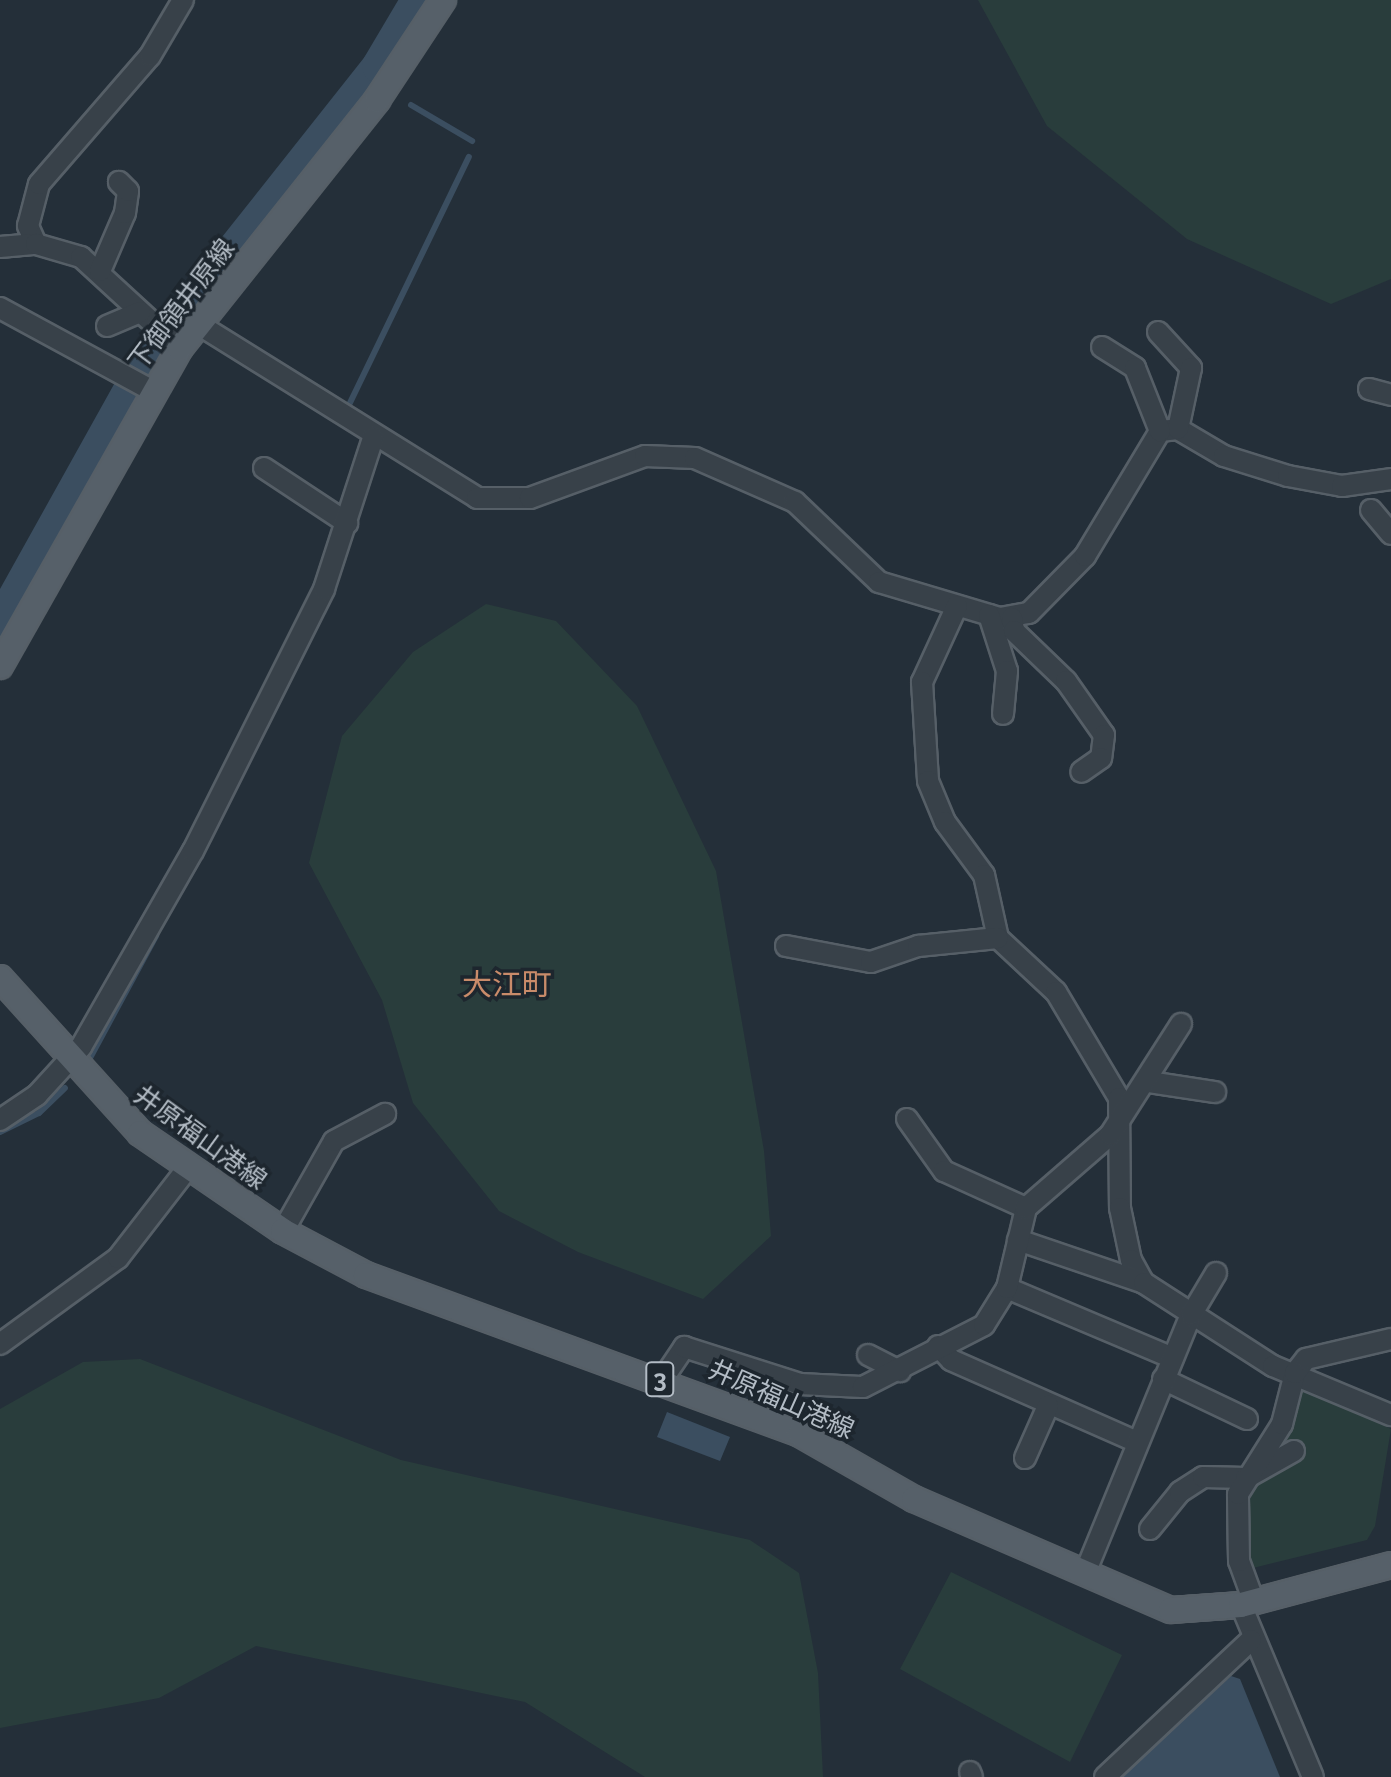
<!DOCTYPE html>
<meta charset="utf-8">
<style>
body{margin:0}
#map{position:relative;width:1391px;height:1777px;overflow:hidden;background:#242f39;font-family:Raleway,"Noto Sans JP",sans-serif}
div>[style]{position:absolute}
.green>*{inset:0;background:#293d3c}
.water>*{inset:0;background:#3b4e60}
.stream>*{height:6px;margin:-3px;padding:0 3px;transform-origin:3px;border-radius:3px;background:#3b4e60}
.river>*{height:34px;margin:-17px;padding:0 17px;transform-origin:17px;border-radius:17px;background:#3b4e60}
.roads{filter:drop-shadow(2px 0 #565f67) drop-shadow(-2px 0 #565f67) drop-shadow(0 2px #565f67) drop-shadow(0 -2px #565f67)}
.minor>*{height:20px;margin:-10px;padding:0 10px;transform-origin:10px;border-radius:10px;background:#384149}
.major>*{height:24px;margin:-12px;padding:0 12px;transform-origin:12px;border-radius:12px;background:#566069}
span{translate:-50% -50%;white-space:nowrap;text-align:center;line-height:1.15;-webkit-text-stroke:7px #1d262e;paint-order:stroke}
.shield-label span{padding:2px 6px;background:#1d262e;border:2px solid;border-radius:6px;-webkit-text-stroke-width:0}
.shield-label{font-size:24px;color:#b3bcc5;font-weight:700}
.street-label{font-size:26px;color:#b3bcc5}
.quarter-label{font-size:30px;color:#c98b6a}
</style>
<div id="map">
<div class="green">
<div style="clip-path:polygon(978px 0,1391px 0,1391px 279px,1331px 304px,1187px 239px,1047px 126px)"></div>
<div style="clip-path:polygon(486px 604px,556px 621px,637px 706px,716px 871px,764px 1151px,771px 1236px,703px 1299px,578px 1252px,499px 1211px,413px 1103px,382px 1000px,309px 863px,342px 736px,413px 652px)"></div>
<div style="clip-path:polygon(140px 1359px,401px 1460px,750px 1540px,799px 1573px,818px 1673px,823px 1777px,645px 1777px,525px 1702px,256px 1646px,159px 1698px,0 1728px,0 1409px,83px 1362px)"></div>
<div style="clip-path:polygon(1303px 1382px,1391px 1429px,1375px 1526px,1367px 1540px,1249px 1569px,1239px 1521px,1248px 1492px)"></div>
<div style="clip-path:polygon(951px 1572px,1122px 1655px,1070px 1762px,900px 1669px)"></div>
</div>
<div class="water">
<div style="clip-path:polygon(667px 1412px,730px 1437px,720px 1461px,657px 1437px)"></div>
<div style="clip-path:polygon(1231px 1676px,1240px 1679px,1280px 1777px,1121px 1777px)"></div>
</div>
<div class="stream">
<div style="left:411px;top:105px;width:71px;rotate:30.5deg"></div>
<div style="left:347px;top:409px;width:280px;rotate:-64.2deg"></div>
<div style="left:90px;top:1058px;width:139px;rotate:-61.6deg"></div>
<div style="left:0;top:1132px;width:43px;rotate:-26deg"></div>
<div style="left:39px;top:1113px;width:36px;rotate:-44deg"></div>
</div>
<div class="river">
<div style="left:170px;top:330px;width:337px;rotate:-51.6deg"></div>
<div style="left:379px;top:66px;width:77px;rotate:-59.4deg"></div>
<div style="left:139px;top:377px;width:39px;rotate:-59deg"></div>
<div style="left:0;top:624px;width:269px;rotate:-60.9deg"></div>
</div>
<div class="roads">
<div class="minor">
<div style="left:36px;top:244px;width:20px;rotate:-114deg"></div>
<div style="left:28px;top:226px;width:43px;rotate:-75.3deg"></div>
<div style="left:39px;top:184px;width:169px;rotate:-49.1deg"></div>
<div style="left:150px;top:56px;width:65px;rotate:-59.5deg"></div>
<div style="left:0;top:247px;width:36px;rotate:-5deg"></div>
<div style="left:36px;top:244px;width:47px;rotate:16.1deg"></div>
<div style="left:81px;top:257px;width:134px;rotate:42.6deg"></div>
<div style="left:100px;top:271px;width:63px;rotate:-66.7deg"></div>
<div style="left:125px;top:213px;width:22px;rotate:-82deg"></div>
<div style="left:128px;top:191px;width:13px;rotate:-135deg"></div>
<div style="left:0;top:308px;width:174px;rotate:28.5deg"></div>
<div style="left:198px;top:324px;width:329px;rotate:31.9deg"></div>
<div style="left:477px;top:498px;width:53px"></div>
<div style="left:530px;top:498px;width:122px;rotate:-20.1deg"></div>
<div style="left:645px;top:456px;width:50px;rotate:2.3deg"></div>
<div style="left:695px;top:458px;width:109px;rotate:23.7deg"></div>
<div style="left:795px;top:502px;width:116px;rotate:43.6deg"></div>
<div style="left:879px;top:582px;width:126px;rotate:16.6deg"></div>
<div style="left:1000px;top:618px;width:29px;rotate:-10deg"></div>
<div style="left:1029px;top:613px;width:80px;rotate:-45.5deg"></div>
<div style="left:1085px;top:556px;width:146px;rotate:-59deg"></div>
<div style="left:1160px;top:431px;width:18px;rotate:-6deg"></div>
<div style="left:1178px;top:429px;width:53px;rotate:30.4deg"></div>
<div style="left:1224px;top:456px;width:67px;rotate:17.4deg"></div>
<div style="left:1288px;top:476px;width:55px;rotate:10.5deg"></div>
<div style="left:1342px;top:486px;width:49px;rotate:-8.1deg"></div>
<div style="left:107px;top:326px;width:36px;rotate:-23deg"></div>
<div style="left:1158px;top:332px;width:49px;rotate:47.5deg"></div>
<div style="left:1191px;top:368px;width:62px;rotate:102deg"></div>
<div style="left:1102px;top:347px;width:39px;rotate:32deg"></div>
<div style="left:1135px;top:368px;width:68px;rotate:68.4deg"></div>
<div style="left:1369px;top:389px;width:23px;rotate:15deg"></div>
<div style="left:264px;top:468px;width:100px;rotate:33.5deg"></div>
<div style="left:1371px;top:510px;width:31px;rotate:50deg"></div>
<div style="left:957px;top:606px;width:84px;rotate:114.7deg"></div>
<div style="left:922px;top:682px;width:99px;rotate:86.5deg"></div>
<div style="left:928px;top:781px;width:44px;rotate:67.5deg"></div>
<div style="left:945px;top:822px;width:66px;rotate:53.7deg"></div>
<div style="left:984px;top:875px;width:65px;rotate:77.5deg"></div>
<div style="left:998px;top:938px;width:79px;rotate:43deg"></div>
<div style="left:1056px;top:992px;width:123px;rotate:59.3deg"></div>
<div style="left:1119px;top:1098px;width:110px;rotate:89.5deg"></div>
<div style="left:1120px;top:1208px;width:53px;rotate:78.1deg"></div>
<div style="left:1131px;top:1260px;width:26px;rotate:61deg"></div>
<div style="left:989px;top:615px;width:59px;rotate:72.2deg"></div>
<div style="left:1007px;top:671px;width:43px;rotate:95.3deg"></div>
<div style="left:1012px;top:618px;width:13px;rotate:81deg"></div>
<div style="left:1014px;top:631px;width:72px;rotate:43.9deg"></div>
<div style="left:1066px;top:681px;width:66px;rotate:54.9deg"></div>
<div style="left:1104px;top:735px;width:23px;rotate:97deg"></div>
<div style="left:1101px;top:758px;width:24px;rotate:145deg"></div>
<div style="left:786px;top:946px;width:86px;rotate:10.7deg"></div>
<div style="left:871px;top:962px;width:50px;rotate:-18.8deg"></div>
<div style="left:918px;top:946px;width:80px;rotate:-5.7deg"></div>
<div style="left:1149px;top:1082px;width:67px;rotate:8.6deg"></div>
<div style="left:907px;top:1119px;width:64px;rotate:54.6deg"></div>
<div style="left:944px;top:1171px;width:90px;rotate:24.3deg"></div>
<div style="left:0;top:1120px;width:45px;rotate:-34deg"></div>
<div style="left:37px;top:1095px;width:65px;rotate:-47.5deg"></div>
<div style="left:81px;top:1047px;width:226px;rotate:-60.3deg"></div>
<div style="left:193px;top:851px;width:293px;rotate:-63.4deg"></div>
<div style="left:324px;top:589px;width:159px;rotate:-72deg"></div>
<div style="left:283px;top:1231px;width:103px;rotate:-60.5deg"></div>
<div style="left:334px;top:1141px;width:58px;rotate:-27.9deg"></div>
<div style="left:1018px;top:1240px;width:133px;rotate:18.8deg"></div>
<div style="left:1144px;top:1283px;width:153px;rotate:32.8deg"></div>
<div style="left:1273px;top:1366px;width:128px;rotate:22.6deg"></div>
<div style="left:1007px;top:1288px;width:180px;rotate:22.9deg"></div>
<div style="left:0;top:1344px;width:146px;rotate:-36.1deg"></div>
<div style="left:118px;top:1258px;width:113px;rotate:-52.2deg"></div>
<div style="left:938px;top:1346px;width:19px;rotate:47deg"></div>
<div style="left:951px;top:1360px;width:203px;rotate:23.8deg"></div>
<div style="left:868px;top:1355px;width:36px;rotate:27deg"></div>
<div style="left:1163px;top:1379px;width:93px;rotate:25.5deg"></div>
<div style="left:662px;top:1380px;width:40px;rotate:-56deg"></div>
<div style="left:684px;top:1347px;width:122px;rotate:17.7deg"></div>
<div style="left:800px;top:1384px;width:63px;rotate:2.7deg"></div>
<div style="left:863px;top:1387px;width:136px;rotate:-27.1deg"></div>
<div style="left:984px;top:1325px;width:44px;rotate:-58.1deg"></div>
<div style="left:1007px;top:1288px;width:82px;rotate:-76.6deg"></div>
<div style="left:1026px;top:1208px;width:111px;rotate:-41deg"></div>
<div style="left:1110px;top:1135px;width:132px;rotate:-57.4deg"></div>
<div style="left:1025px;top:1458px;width:57px;rotate:-66.1deg"></div>
<div style="left:1150px;top:1529px;width:48px;rotate:-51deg"></div>
<div style="left:1180px;top:1492px;width:27px;rotate:-33deg"></div>
<div style="left:1203px;top:1477px;width:43px;rotate:1.3deg"></div>
<div style="left:1246px;top:1478px;width:55px;rotate:-29.4deg"></div>
<div style="left:1085px;top:1573px;width:279px;rotate:-67.7deg"></div>
<div style="left:1191px;top:1315px;width:49px;rotate:-59.2deg"></div>
<div style="left:1254px;top:1602px;width:44px;rotate:-110.1deg"></div>
<div style="left:1239px;top:1561px;width:67px;rotate:-90.9deg"></div>
<div style="left:1238px;top:1494px;width:83px;rotate:-57.8deg"></div>
<div style="left:1282px;top:1424px;width:53px;rotate:-75.7deg"></div>
<div style="left:1295px;top:1373px;width:18px;rotate:-52deg"></div>
<div style="left:1306px;top:1359px;width:87px;rotate:-13.2deg"></div>
<div style="left:1241px;top:1605px;width:186px;rotate:67.3deg"></div>
<div style="left:970px;top:1772px;width:5px;rotate:68deg"></div>
<div style="left:1105px;top:1777px;width:200px;rotate:-43.2deg"></div>
</div>
<div class="major">
<div style="left:0;top:666px;width:365px;rotate:-60.5deg"></div>
<div style="left:180px;top:348px;width:317px;rotate:-51.5deg"></div>
<div style="left:377px;top:100px;width:120px;rotate:-56.6deg"></div>
<div style="left:0;top:978px;width:209px;rotate:47.9deg"></div>
<div style="left:140px;top:1133px;width:173px;rotate:34.4deg"></div>
<div style="left:283px;top:1231px;width:94px;rotate:27.9deg"></div>
<div style="left:366px;top:1275px;width:462px;rotate:20.1deg"></div>
<div style="left:800px;top:1434px;width:131px;rotate:29.7deg"></div>
<div style="left:914px;top:1499px;width:280px;rotate:23.4deg"></div>
<div style="left:1171px;top:1610px;width:70px;rotate:-4.1deg"></div>
<div style="left:1241px;top:1605px;width:155px;rotate:-14.9deg"></div>
</div>
</div>
<div class="shield-label">
<span style="left:660px;top:1379px">3</span>
</div>
<div class="street-label">
<span style="left:182px;top:305px;rotate:-53deg">下御領井原線</span>
<span style="left:200px;top:1138px;rotate:36deg">井原福山港線</span>
<span style="left:781px;top:1400px;rotate:24deg">井原福山港線</span>
</div>
<div class="quarter-label">
<span style="left:507px;top:985px">大江町</span>
</div>
</div>
